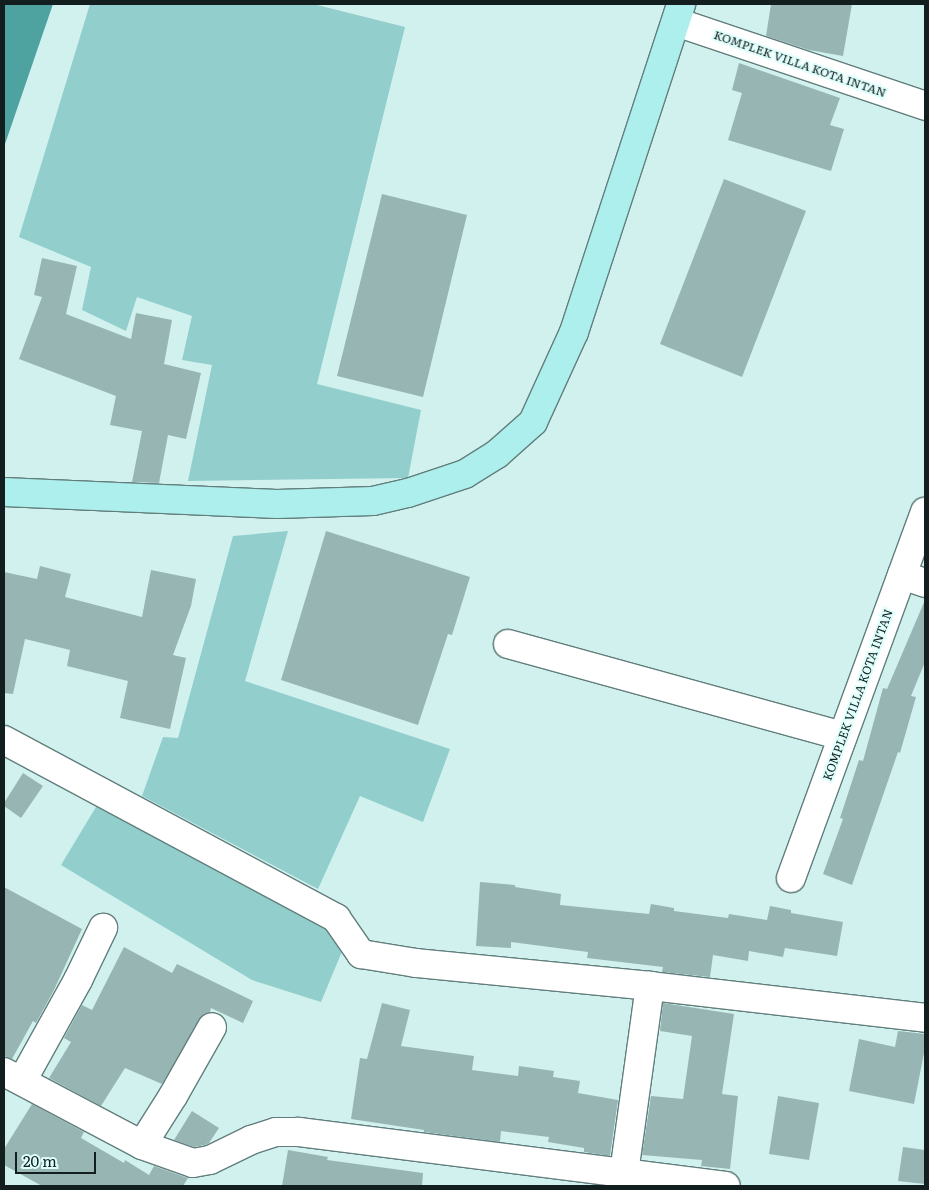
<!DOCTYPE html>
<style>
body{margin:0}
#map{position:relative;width:929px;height:1190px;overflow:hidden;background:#d1f1ef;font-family:Literata,serif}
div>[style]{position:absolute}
.green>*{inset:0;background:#92cecb}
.water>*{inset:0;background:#4ea3a0}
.building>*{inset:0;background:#97b6b3}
.roads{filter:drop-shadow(1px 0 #617e7c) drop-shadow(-1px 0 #617e7c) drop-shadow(0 1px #617e7c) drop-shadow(0 -1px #617e7c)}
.minor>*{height:28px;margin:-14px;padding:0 14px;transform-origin:14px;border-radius:14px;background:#fff}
.primary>*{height:28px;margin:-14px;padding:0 14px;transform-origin:14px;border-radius:14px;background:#adefec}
span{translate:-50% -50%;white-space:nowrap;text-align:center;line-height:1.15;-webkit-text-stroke:4px #defefc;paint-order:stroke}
.street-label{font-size:12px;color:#131f1e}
.frame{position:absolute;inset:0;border:5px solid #131f1e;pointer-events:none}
.scale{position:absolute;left:15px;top:1152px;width:81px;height:22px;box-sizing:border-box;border:2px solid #131f1e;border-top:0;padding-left:6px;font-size:15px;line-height:18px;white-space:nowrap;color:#131f1e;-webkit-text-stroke:4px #defefc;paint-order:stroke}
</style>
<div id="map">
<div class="green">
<div style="clip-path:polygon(90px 4px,313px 4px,405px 27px,317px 384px,421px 410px,408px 478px,188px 481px,212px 365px,182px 360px,192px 316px,137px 297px,126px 331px,82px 310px,91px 267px,19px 237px)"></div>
<div style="clip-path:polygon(288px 531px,245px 681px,450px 749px,423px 822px,360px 796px,318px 889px,142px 796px,163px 737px,178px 738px,233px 536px)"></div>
<div style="clip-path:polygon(102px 797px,325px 914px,343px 949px,321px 1002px,252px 980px,61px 865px)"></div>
</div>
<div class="water">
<div style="clip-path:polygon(4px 4px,53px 4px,4px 147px)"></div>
</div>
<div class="building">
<div style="clip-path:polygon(771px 4px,852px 4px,843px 56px,809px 50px,766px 36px)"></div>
<div style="clip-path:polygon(739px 63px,840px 98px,830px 125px,844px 129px,831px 171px,728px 140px,742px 93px,732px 90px)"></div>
<div style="clip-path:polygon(724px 179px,806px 211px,742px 377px,660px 344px)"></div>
<div style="clip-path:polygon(382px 194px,467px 215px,423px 397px,337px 376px)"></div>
<div style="clip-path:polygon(42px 258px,77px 266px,66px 314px,131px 339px,136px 313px,172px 320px,164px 364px,201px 373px,186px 439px,168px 435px,159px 483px,132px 482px,142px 431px,110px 425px,116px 396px,19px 359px,42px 297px,34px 295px)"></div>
<div style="clip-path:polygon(326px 531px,470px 577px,452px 635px,448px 634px,418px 725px,281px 680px)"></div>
<div style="clip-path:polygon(40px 566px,71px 574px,65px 597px,142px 617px,151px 570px,196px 579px,191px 606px,173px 655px,186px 658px,170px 729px,120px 718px,128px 681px,67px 666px,70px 650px,25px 639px,13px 694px,4px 693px,4px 572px,37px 579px)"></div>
<div style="clip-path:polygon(925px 600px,925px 662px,911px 696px,916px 697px,900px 753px,898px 752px,852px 885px,823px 874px,843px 819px,840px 818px,859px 760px,863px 761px,883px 688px,887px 689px)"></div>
<div style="clip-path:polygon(23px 773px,43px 786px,21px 818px,4px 806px,4px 803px)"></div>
<div style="clip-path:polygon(480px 882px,515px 885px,515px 887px,561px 894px,560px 905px,649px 914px,651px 904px,674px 908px,674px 911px,728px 918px,729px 914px,767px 920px,770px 906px,791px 910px,791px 913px,843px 922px,837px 956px,785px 948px,783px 957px,749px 951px,748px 961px,713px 955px,710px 977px,662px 972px,663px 967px,587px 958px,588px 952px,511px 942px,511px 948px,476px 946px)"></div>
<div style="clip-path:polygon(4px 887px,82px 929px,54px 990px,36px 1023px,33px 1021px,12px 1059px,4px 1056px)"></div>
<div style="clip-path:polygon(124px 947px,172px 973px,177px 964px,253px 1001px,243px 1023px,211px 1008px,210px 1012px,204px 1014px,162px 1084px,125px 1068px,101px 1106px,49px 1078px,71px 1042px,64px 1038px,82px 1005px,92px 1010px)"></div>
<div style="clip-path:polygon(382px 1003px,410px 1010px,401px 1046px,474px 1056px,472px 1070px,518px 1076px,519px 1066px,554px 1071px,553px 1077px,580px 1081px,578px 1093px,618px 1100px,610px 1156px,584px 1152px,584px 1148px,548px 1142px,549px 1137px,501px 1131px,500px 1142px,424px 1132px,424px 1130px,351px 1119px,360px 1058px,367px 1059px)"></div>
<div style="clip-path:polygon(663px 1003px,734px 1014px,722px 1094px,738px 1096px,730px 1169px,701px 1166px,702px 1160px,642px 1155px,651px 1096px,683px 1099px,692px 1036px,660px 1031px)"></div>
<div style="clip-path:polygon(898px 1031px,925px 1034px,925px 1048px,914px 1104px,849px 1091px,859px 1039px,895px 1047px)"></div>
<div style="clip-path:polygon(778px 1096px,819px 1103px,809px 1160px,769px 1154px)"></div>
<div style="clip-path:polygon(32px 1104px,84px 1132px,81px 1138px,124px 1163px,125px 1160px,149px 1175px,154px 1166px,188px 1178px,183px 1186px,42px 1186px,4px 1165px,4px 1149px)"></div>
<div style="clip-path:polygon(192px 1111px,219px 1128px,209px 1143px,205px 1145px,194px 1147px,174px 1140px)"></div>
<div style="clip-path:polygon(903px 1147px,925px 1150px,925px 1184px,898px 1181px)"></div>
<div style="clip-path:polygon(288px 1150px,328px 1157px,327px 1160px,423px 1173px,422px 1186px,282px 1186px)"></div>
</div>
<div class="roads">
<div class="minor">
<div style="left:676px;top:22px;width:263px;rotate:18.6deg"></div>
<div style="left:902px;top:575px;width:24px;rotate:19deg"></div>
<div style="left:508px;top:644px;width:347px;rotate:15.4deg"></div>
<div style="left:4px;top:740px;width:377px;rotate:28.2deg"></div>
<div style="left:336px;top:918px;width:44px;rotate:55.2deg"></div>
<div style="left:361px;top:954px;width:56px;rotate:9.3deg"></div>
<div style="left:416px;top:963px;width:235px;rotate:5.6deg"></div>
<div style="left:791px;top:878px;width:390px;rotate:-69.9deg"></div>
<div style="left:4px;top:1072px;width:156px;rotate:27.9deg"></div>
<div style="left:142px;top:1145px;width:54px;rotate:19.4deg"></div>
<div style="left:193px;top:1163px;width:17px;rotate:-10deg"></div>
<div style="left:210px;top:1160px;width:46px;rotate:-26deg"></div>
<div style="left:251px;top:1140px;width:26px;rotate:-18deg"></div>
<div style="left:276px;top:1132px;width:23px"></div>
<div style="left:299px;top:1132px;width:430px;rotate:7.2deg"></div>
<div style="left:22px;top:1081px;width:115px;rotate:-61deg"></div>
<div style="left:78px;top:980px;width:58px;rotate:-64.3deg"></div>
<div style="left:142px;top:1145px;width:58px;rotate:-57.7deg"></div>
<div style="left:173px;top:1096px;width:79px;rotate:-60.5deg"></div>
<div style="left:624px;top:1173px;width:189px;rotate:-82.1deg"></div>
<div style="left:650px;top:986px;width:277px;rotate:6.6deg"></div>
</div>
<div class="primary">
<div style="left:4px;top:492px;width:273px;rotate:2.5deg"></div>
<div style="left:277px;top:504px;width:96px;rotate:-1.8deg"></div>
<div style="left:373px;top:501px;width:36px;rotate:-13deg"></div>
<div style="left:408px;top:493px;width:60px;rotate:-18.4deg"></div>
<div style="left:465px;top:474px;width:38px;rotate:-32deg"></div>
<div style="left:497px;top:454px;width:48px;rotate:-41.6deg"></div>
<div style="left:533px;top:422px;width:99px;rotate:-65.5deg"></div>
<div style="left:574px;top:332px;width:345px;rotate:-71.9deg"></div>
</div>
</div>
<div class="street-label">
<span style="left:800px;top:64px;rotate:19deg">KOMPLEK VILLA KOTA INTAN</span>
<span style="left:858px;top:695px;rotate:-70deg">KOMPLEK VILLA KOTA INTAN</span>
</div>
<div class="frame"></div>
<div class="scale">20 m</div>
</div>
